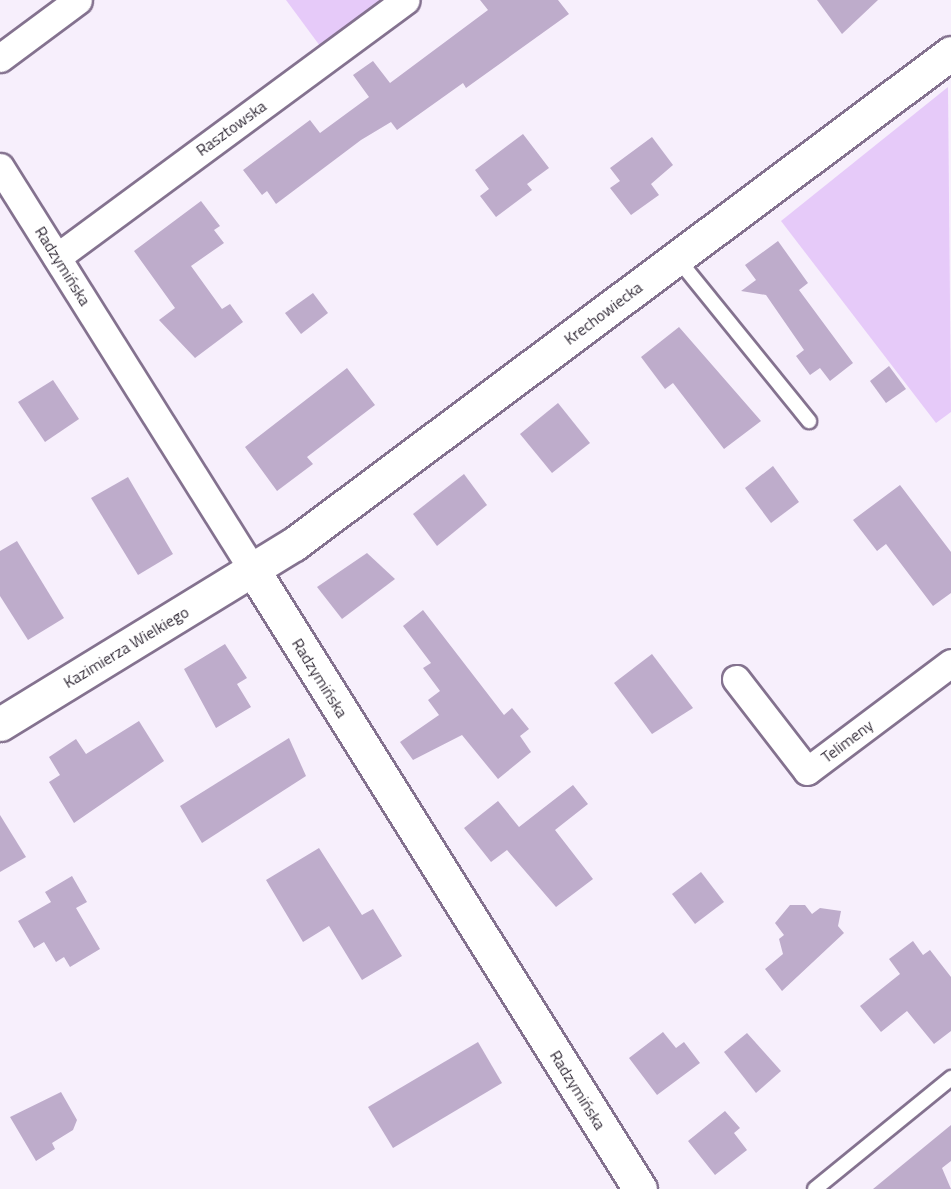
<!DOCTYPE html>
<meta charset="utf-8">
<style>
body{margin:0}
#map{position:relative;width:951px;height:1189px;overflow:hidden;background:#f7effc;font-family:"Titillium Web",sans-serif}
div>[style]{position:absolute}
.green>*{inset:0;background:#e6caf9}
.building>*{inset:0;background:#beaccb}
.roads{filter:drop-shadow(2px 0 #84728f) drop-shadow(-2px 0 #84728f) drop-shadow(0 2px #84728f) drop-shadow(0 -2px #84728f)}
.service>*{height:14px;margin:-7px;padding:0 7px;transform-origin:7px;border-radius:7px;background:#fff}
.minor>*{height:27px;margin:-13.5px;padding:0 13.5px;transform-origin:13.5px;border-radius:13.5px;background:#fff}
.tertiary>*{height:33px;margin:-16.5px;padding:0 16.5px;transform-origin:16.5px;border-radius:16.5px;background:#fff}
span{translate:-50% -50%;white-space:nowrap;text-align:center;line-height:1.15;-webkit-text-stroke:4.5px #fff;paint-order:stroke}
.street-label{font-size:16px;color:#342d39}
</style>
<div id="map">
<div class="green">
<div style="clip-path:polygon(286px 0,383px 0,320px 46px)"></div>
<div style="clip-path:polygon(948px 87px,951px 412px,936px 423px,781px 221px)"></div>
</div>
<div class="building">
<div style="clip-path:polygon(480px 0,558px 0,569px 14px,466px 88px,463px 83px,397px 130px,391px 122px,361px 140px,276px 204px,267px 191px,262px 195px,243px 170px,310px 120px,320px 133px,369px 97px,353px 75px,373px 61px,390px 83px,488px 10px)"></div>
<div style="clip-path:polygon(817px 0,878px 0,842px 34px)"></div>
<div style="clip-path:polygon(523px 134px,549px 168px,527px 184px,532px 190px,496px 217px,480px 196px,489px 189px,475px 170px)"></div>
<div style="clip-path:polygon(652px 137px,673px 165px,651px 184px,659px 195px,631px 215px,610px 188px,620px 181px,610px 168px)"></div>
<div style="clip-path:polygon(201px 201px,220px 226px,214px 230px,224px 243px,191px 266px,222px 309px,230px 304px,243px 322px,195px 358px,159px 320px,175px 308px,134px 251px)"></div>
<div style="clip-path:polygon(778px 241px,808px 283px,799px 290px,853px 363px,830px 381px,820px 368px,810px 375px,796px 356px,804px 350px,766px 295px,741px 291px,756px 280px,745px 265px)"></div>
<div style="clip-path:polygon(313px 293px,328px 313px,301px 334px,285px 313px)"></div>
<div style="clip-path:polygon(679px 327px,761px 421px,724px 449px,673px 383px,665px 389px,641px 357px)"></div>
<div style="clip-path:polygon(889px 366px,906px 389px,886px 403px,870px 381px)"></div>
<div style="clip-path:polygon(347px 368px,375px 405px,307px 457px,313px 464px,277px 491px,245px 447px)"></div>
<div style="clip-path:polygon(53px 380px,79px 419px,45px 442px,18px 402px)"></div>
<div style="clip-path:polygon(558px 403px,590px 443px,552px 473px,520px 434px)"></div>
<div style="clip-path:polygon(773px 466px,799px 502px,771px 523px,745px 488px)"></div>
<div style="clip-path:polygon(464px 474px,487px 505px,437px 546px,413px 514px)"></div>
<div style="clip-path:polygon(128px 477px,173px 554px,138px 575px,91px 498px)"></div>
<div style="clip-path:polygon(900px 485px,951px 552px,951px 593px,933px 606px,886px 544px,877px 551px,853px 520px)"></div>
<div style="clip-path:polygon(17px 541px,64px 618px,28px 640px,0 596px,0 551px)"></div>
<div style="clip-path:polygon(367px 553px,395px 579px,342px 619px,317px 587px)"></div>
<div style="clip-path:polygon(423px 610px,504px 715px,512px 708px,529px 729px,520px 736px,531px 752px,498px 779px,462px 735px,413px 760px,400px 742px,439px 715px,428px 700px,440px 691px,423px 668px,431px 663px,403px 626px)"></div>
<div style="clip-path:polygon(225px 644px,247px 678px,237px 684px,251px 707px,216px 728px,184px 669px)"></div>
<div style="clip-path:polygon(652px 654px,693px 708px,652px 734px,614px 683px)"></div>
<div style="clip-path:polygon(139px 721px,164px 761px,74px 823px,49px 782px,60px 775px,49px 757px,76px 739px,86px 754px)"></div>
<div style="clip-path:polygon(289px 738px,306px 776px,202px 843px,180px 806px)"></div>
<div style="clip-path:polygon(573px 785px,588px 804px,555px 830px,593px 879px,556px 907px,507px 850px,491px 862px,464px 828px,498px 801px,519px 827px)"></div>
<div style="clip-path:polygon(0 815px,26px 857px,0 872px)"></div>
<div style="clip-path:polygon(319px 848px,362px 915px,373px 909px,402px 956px,362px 980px,329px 926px,303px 942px,266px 880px)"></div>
<div style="clip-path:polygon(701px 872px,724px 902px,695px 924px,672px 894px)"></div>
<div style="clip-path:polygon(72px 876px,87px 902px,76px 908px,100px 949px,70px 967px,64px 957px,56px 962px,44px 942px,34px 948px,18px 921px,51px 902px,45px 892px)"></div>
<div style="clip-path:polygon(790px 905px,805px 905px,812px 914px,820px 908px,841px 911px,838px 926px,844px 933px,782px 991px,765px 969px,783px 954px,779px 939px,784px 935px,775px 923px)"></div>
<div style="clip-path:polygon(913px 941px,923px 955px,930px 950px,951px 977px,951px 1031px,934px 1044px,907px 1011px,881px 1032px,860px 1006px,900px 974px,889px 959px)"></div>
<div style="clip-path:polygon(663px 1032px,676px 1048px,684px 1042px,700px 1063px,657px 1095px,629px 1058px)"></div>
<div style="clip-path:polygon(747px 1033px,781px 1071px,756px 1093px,724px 1052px)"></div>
<div style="clip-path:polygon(478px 1042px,502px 1083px,393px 1148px,368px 1107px)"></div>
<div style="clip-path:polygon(61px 1092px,77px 1120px,73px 1130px,52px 1143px,55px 1149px,36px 1161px,10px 1117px)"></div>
<div style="clip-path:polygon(725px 1111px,740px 1128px,734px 1133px,747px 1150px,715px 1175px,688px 1141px)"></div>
<div style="clip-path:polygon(951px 1125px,951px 1161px,942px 1168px,951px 1189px,873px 1189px)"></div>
</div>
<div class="roads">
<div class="service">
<div style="left:677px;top:258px;width:210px;rotate:51deg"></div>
<div style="left:815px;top:1189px;width:176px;rotate:-39.2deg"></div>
</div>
<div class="minor">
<div style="left:0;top:58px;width:97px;rotate:-36.6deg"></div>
<div style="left:0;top:167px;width:476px;rotate:57.9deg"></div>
<div style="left:57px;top:257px;width:433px;rotate:-36.4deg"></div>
<div style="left:736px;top:679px;width:116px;rotate:52.3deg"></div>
<div style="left:807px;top:771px;width:180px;rotate:-36.9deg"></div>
</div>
<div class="tertiary">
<div style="left:253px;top:570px;width:730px;rotate:57.99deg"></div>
<div style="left:0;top:724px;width:345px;rotate:-31.5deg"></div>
<div style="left:294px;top:544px;width:820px;rotate:-36.77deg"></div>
</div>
</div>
<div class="street-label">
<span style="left:231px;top:128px;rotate:-36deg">Rasztowska</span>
<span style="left:63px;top:266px;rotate:58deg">Radzymińska</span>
<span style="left:603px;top:313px;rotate:-37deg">Krechowiecka</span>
<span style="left:126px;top:647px;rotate:-31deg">Kazimierza Wielkiego</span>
<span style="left:320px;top:678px;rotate:58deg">Radzymińska</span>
<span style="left:847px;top:741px;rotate:-37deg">Telimeny</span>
<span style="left:578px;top:1090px;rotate:58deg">Radzymińska</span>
</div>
</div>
